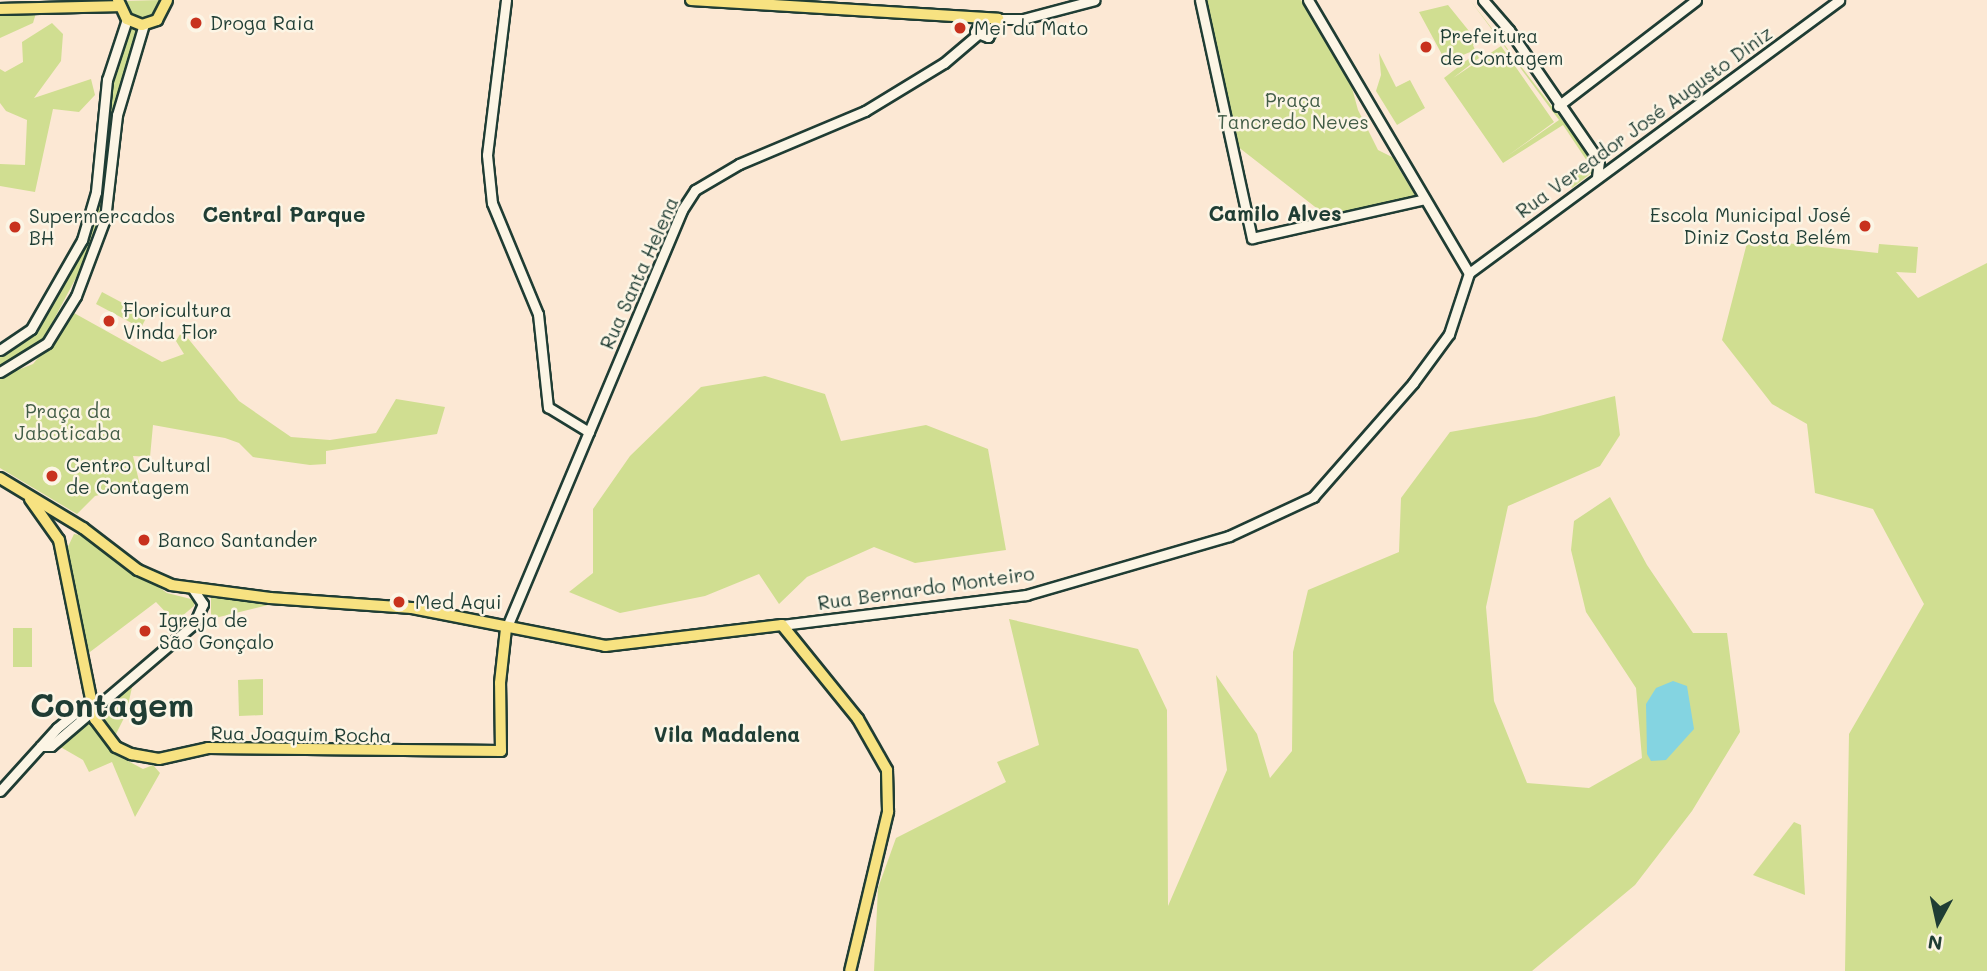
<!DOCTYPE html>
<meta charset="utf-8">
<style>
body{margin:0}
#map{position:relative;width:1987px;height:971px;overflow:hidden;background:#fce8d4;font-family:Mali,sans-serif}
div>[style]{position:absolute}
.green>*{inset:0;background:#d0de91}
.water>*{inset:0;background:#84d4e1}
.roads{filter:drop-shadow(2px 0 #1f3d34) drop-shadow(-2px 0 #1f3d34) drop-shadow(0 2px #1f3d34) drop-shadow(0 -2px #1f3d34)}
.minor>*{height:9px;margin:-4.5px;padding:0 4.5px;transform-origin:4.5px;border-radius:4.5px;background:#fcf5e5}
.major>*{height:10px;margin:-5px;padding:0 5px;transform-origin:5px;border-radius:5px;background:#f7e281}
.dots>*{width:19px;height:19px;translate:-50% -50%;box-sizing:border-box;border:4px solid #fcf5e5;border-radius:50%}
span{translate:-50% -50%;white-space:nowrap;text-align:center;line-height:1.15;-webkit-text-stroke:5px #fcf5e5;paint-order:stroke}
.poi-label{font-size:19px;color:#1f3d34}
.left{translate:0 -50%;text-align:left}
.right{translate:-100% -50%;text-align:right}
.park-label{font-size:19px;color:#425d47}
.street-label{font-size:19px;color:#1f3d34}
.neighbourhood-label{font-size:21px;color:#1f3d34;font-weight:700}
.town-label{font-size:33px;color:#1f3d34;font-weight:700}
.north{position:absolute;left:1903px;top:887px;width:70px;height:70px;-webkit-text-stroke:5px #fcf5e5;paint-order:stroke;rotate:188deg;font-size:19px;font-weight:700;line-height:28px;text-align:center;color:#1f3d34}
.north::after{content:'';display:block;margin:auto;width:24px;height:32px;background:#1f3d34;clip-path:polygon(50% 0,100% 100%,50% 72%,0 100%)}
</style>
<div id="map">
<div class="green">
<div style="clip-path:polygon(161px 0,156px 13px,145px 19px,133px 16px,124px 1px)"></div>
<div style="clip-path:polygon(1203px 0,1301px 0,1352px 88px,1358px 110px,1378px 150px,1392px 157px,1416px 197px,1328px 217px,1237px 146px)"></div>
<div style="clip-path:polygon(1470px 0,1593px 160px,1594px 171px,1572px 188px,1567px 182px,1589px 164px,1563px 125px,1503px 163px,1444px 78px,1476px 53px,1479px 58px,1453px 78px,1501px 46px,1554px 122px,1506px 157px,1559px 120px)"></div>
<div style="clip-path:polygon(1448px 5px,1469px 31px,1469px 39px,1478px 41px,1473px 45px,1475px 50px,1446px 62px,1419px 12px)"></div>
<div style="clip-path:polygon(36px 13px,33px 23px,0 38px,0 14px)"></div>
<div style="clip-path:polygon(52px 23px,63px 34px,61px 61px,34px 98px,91px 79px,95px 95px,79px 112px,53px 109px,35px 192px,0 186px,0 164px,25px 165px,27px 120px,6px 111px,0 103px,0 69px,5px 72px,23px 62px,22px 42px)"></div>
<div style="clip-path:polygon(131px 27px,140px 30px,112px 113px,111px 172px,95px 242px,43px 340px,0 368px,0 354px,19px 346px,42px 320px,74px 268px,93px 224px,111px 80px)"></div>
<div style="clip-path:polygon(1379px 53px,1396px 87px,1410px 80px,1425px 108px,1397px 125px,1376px 91px,1381px 75px)"></div>
<div style="clip-path:polygon(1748px 239px,1878px 253px,1879px 244px,1918px 247px,1916px 273px,1896px 272px,1918px 298px,1987px 263px,1987px 971px,1845px 971px,1849px 734px,1924px 604px,1873px 509px,1815px 493px,1807px 424px,1772px 404px,1722px 340px)"></div>
<div style="clip-path:polygon(102px 292px,147px 316px,141px 328px,96px 304px)"></div>
<div style="clip-path:polygon(74px 313px,162px 362px,184px 354px,176px 341px,182px 331px,239px 401px,291px 437px,330px 440px,376px 433px,396px 399px,445px 407px,437px 434px,326px 451px,326px 464px,310px 465px,253px 457px,239px 443px,225px 438px,153px 425px,150px 457px,133px 456px,140px 485px,95px 496px,77px 514px,0 468px,0 377px,33px 364px)"></div>
<div style="clip-path:polygon(765px 376px,825px 394px,841px 441px,926px 425px,988px 449px,1006px 550px,915px 563px,874px 547px,807px 577px,779px 604px,759px 574px,705px 596px,620px 613px,569px 592px,593px 573px,593px 509px,630px 456px,701px 387px)"></div>
<div style="clip-path:polygon(1615px 396px,1620px 435px,1600px 466px,1508px 506px,1486px 607px,1494px 701px,1527px 783px,1589px 788px,1642px 758px,1636px 688px,1586px 612px,1571px 550px,1574px 521px,1610px 497px,1647px 565px,1693px 633px,1727px 633px,1740px 732px,1692px 811px,1635px 885px,1532px 971px,874px 971px,878px 888px,896px 838px,1006px 782px,997px 762px,1039px 745px,1009px 619px,1138px 649px,1167px 710px,1168px 906px,1227px 770px,1216px 675px,1257px 734px,1270px 778px,1292px 751px,1293px 652px,1308px 590px,1399px 552px,1401px 498px,1450px 432px,1536px 417px)"></div>
<div style="clip-path:polygon(74px 534px,86px 536px,167px 593px,195px 600px,194px 606px,175px 622px,156px 602px,86px 655px,66px 551px)"></div>
<div style="clip-path:polygon(211px 595px,268px 605px,211px 619px)"></div>
<div style="clip-path:polygon(13px 628px,32px 628px,32px 667px,13px 667px)"></div>
<div style="clip-path:polygon(263px 679px,263px 715px,239px 716px,238px 680px)"></div>
<div style="clip-path:polygon(133px 683px,126px 714px,115px 736px,100px 716px)"></div>
<div style="clip-path:polygon(88px 719px,111px 752px,143px 769px,153px 765px,160px 773px,135px 817px,112px 762px,89px 772px,83px 760px,57px 745px)"></div>
<div style="clip-path:polygon(1794px 822px,1801px 825px,1805px 895px,1753px 875px)"></div>
</div>
<div class="water">
<div style="clip-path:polygon(1673px 681px,1687px 686px,1694px 729px,1666px 760px,1651px 761px,1647px 754px,1646px 704px,1656px 688px)"></div>
</div>
<div class="roads">
<div class="minor">
<div style="left:506px;top:0;width:156px;rotate:97deg"></div>
<div style="left:487px;top:155px;width:48px;rotate:84.1deg"></div>
<div style="left:492px;top:203px;width:120px;rotate:67.5deg"></div>
<div style="left:538px;top:314px;width:94px;rotate:83.9deg"></div>
<div style="left:548px;top:407px;width:48px;rotate:31.4deg"></div>
<div style="left:1200px;top:0;width:244px;rotate:77.7deg"></div>
<div style="left:1252px;top:238px;width:177px;rotate:-12.7deg"></div>
<div style="left:1308px;top:0;width:317px;rotate:59.5deg"></div>
<div style="left:1483px;top:0;width:40px;rotate:49deg"></div>
<div style="left:1509px;top:30px;width:159px;rotate:55.5deg"></div>
<div style="left:1599px;top:161px;width:17px;rotate:97deg"></div>
<div style="left:983px;top:18px;width:16px;rotate:120deg"></div>
<div style="left:975px;top:32px;width:14px;rotate:21deg"></div>
<div style="left:988px;top:37px;width:21px;rotate:-61deg"></div>
<div style="left:998px;top:19px;width:25px"></div>
<div style="left:1023px;top:19px;width:74px;rotate:-14.8deg"></div>
<div style="left:1558px;top:106px;width:174px;rotate:-37.5deg"></div>
<div style="left:1469px;top:273px;width:460px;rotate:-36.4deg"></div>
<div style="left:0;top:350px;width:37px;rotate:-34deg"></div>
<div style="left:31px;top:329px;width:103px;rotate:-60.2deg"></div>
<div style="left:82px;top:240px;width:50px;rotate:-73.7deg"></div>
<div style="left:96px;top:192px;width:113px;rotate:-84.4deg"></div>
<div style="left:107px;top:80px;width:64px;rotate:-71.8deg"></div>
<div style="left:0;top:372px;width:55px;rotate:-31.7deg"></div>
<div style="left:47px;top:343px;width:55px;rotate:-58.3deg"></div>
<div style="left:76px;top:296px;width:82px;rotate:-69.4deg"></div>
<div style="left:105px;top:219px;width:105px;rotate:-83.4deg"></div>
<div style="left:117px;top:115px;width:95px;rotate:-73.5deg"></div>
<div style="left:782px;top:625px;width:246px;rotate:-7deg"></div>
<div style="left:1026px;top:595px;width:211px;rotate:-16.2deg"></div>
<div style="left:1229px;top:536px;width:93px;rotate:-24.9deg"></div>
<div style="left:1313px;top:497px;width:152px;rotate:-48.7deg"></div>
<div style="left:1413px;top:383px;width:61px;rotate:-53.7deg"></div>
<div style="left:1449px;top:334px;width:64px;rotate:-71.8deg"></div>
<div style="left:506px;top:629px;width:454px;rotate:-67.2deg"></div>
<div style="left:682px;top:210px;width:24px;rotate:-57deg"></div>
<div style="left:695px;top:190px;width:51px;rotate:-30.6deg"></div>
<div style="left:739px;top:164px;width:137px;rotate:-22.8deg"></div>
<div style="left:865px;top:111px;width:92px;rotate:-31.3deg"></div>
<div style="left:944px;top:63px;width:43px;rotate:-40.3deg"></div>
<div style="left:41px;top:746px;width:10px"></div>
<div style="left:51px;top:746px;width:188px;rotate:-40.5deg"></div>
<div style="left:194px;top:624px;width:22px;rotate:-66deg"></div>
<div style="left:203px;top:604px;width:18px;rotate:-124deg"></div>
<div style="left:0;top:791px;width:85px;rotate:-47.9deg"></div>
<div style="left:57px;top:728px;width:44px;rotate:-39.5deg"></div>
</div>
<div class="major">
<div style="left:118px;top:0;width:21px;rotate:65deg"></div>
<div style="left:127px;top:19px;width:16px;rotate:22deg"></div>
<div style="left:142px;top:25px;width:16px;rotate:-18deg"></div>
<div style="left:157px;top:20px;width:22px;rotate:-63deg"></div>
<div style="left:691px;top:0;width:308px;rotate:3.5deg"></div>
<div style="left:0;top:9px;width:119px;rotate:-1.4deg"></div>
<div style="left:0;top:478px;width:97px;rotate:31.1deg"></div>
<div style="left:83px;top:528px;width:69px;rotate:37.4deg"></div>
<div style="left:138px;top:570px;width:36px;rotate:24deg"></div>
<div style="left:171px;top:585px;width:100px;rotate:7.5deg"></div>
<div style="left:270px;top:598px;width:142px;rotate:4deg"></div>
<div style="left:412px;top:608px;width:197px;rotate:11.1deg"></div>
<div style="left:605px;top:646px;width:178px;rotate:-6.8deg"></div>
<div style="left:782px;top:625px;width:121px;rotate:51deg"></div>
<div style="left:858px;top:719px;width:59px;rotate:60.4deg"></div>
<div style="left:887px;top:770px;width:42px;rotate:88.6deg"></div>
<div style="left:888px;top:812px;width:163px;rotate:103.4deg"></div>
<div style="left:30px;top:499px;width:50px;rotate:54.7deg"></div>
<div style="left:59px;top:540px;width:183px;rotate:78.6deg"></div>
<div style="left:95px;top:719px;width:35px;rotate:53deg"></div>
<div style="left:116px;top:747px;width:17px;rotate:25deg"></div>
<div style="left:131px;top:754px;width:28px;rotate:10deg"></div>
<div style="left:159px;top:759px;width:50px;rotate:-12.7deg"></div>
<div style="left:208px;top:748px;width:293px;rotate:0.6deg"></div>
<div style="left:501px;top:751px;width:68px;rotate:-90.8deg"></div>
<div style="left:500px;top:683px;width:54px;rotate:-83.7deg"></div>
</div>
</div>
<div class="dots">
<div style="left:196px;top:23px;background:#c8321e"></div>
<div style="left:960px;top:28px;background:#c8321e"></div>
<div style="left:1426px;top:47px;background:#c8321e"></div>
<div style="left:1865px;top:226px;background:#c8321e"></div>
<div style="left:15px;top:227px;background:#c8321e"></div>
<div style="left:109px;top:321px;background:#c8321e"></div>
<div style="left:52px;top:476px;background:#c8321e"></div>
<div style="left:144px;top:540px;background:#c8321e"></div>
<div style="left:399px;top:602px;background:#c8321e"></div>
<div style="left:145px;top:631px;background:#c8321e"></div>
</div>
<div class="poi-label">
<span class="left" style="left:210px;top:23px">Droga Raia</span>
<span class="left" style="left:974px;top:28px">Mei du Mato</span>
<span class="left" style="left:1440px;top:47px">Prefeitura<br>de Contagem</span>
<span class="right" style="left:1851px;top:226px">Escola Municipal José<br>Diniz Costa Belém</span>
<span class="left" style="left:29px;top:227px">Supermercados<br>BH</span>
<span class="left" style="left:123px;top:321px">Floricultura<br>Vinda Flor</span>
<span class="left" style="left:66px;top:476px">Centro Cultural<br>de Contagem</span>
<span class="left" style="left:158px;top:540px">Banco Santander</span>
<span class="left" style="left:415px;top:602px">Med Aqui</span>
<span class="left" style="left:159px;top:631px">Igreja de<br>São Gonçalo</span>
</div>
<div class="park-label">
<span style="left:1293px;top:111px">Praça<br>Tancredo Neves</span>
<span style="left:68px;top:422px">Praça da<br>Jaboticaba</span>
</div>
<div class="street-label">
<span style="left:1644px;top:122px;rotate:-36deg">Rua Vereador José Augusto Diniz</span>
<span style="left:639px;top:273px;rotate:-66deg">Rua Santa Helena</span>
<span style="left:926px;top:588px;rotate:-8deg">Rua Bernardo Monteiro</span>
<span style="left:301px;top:734px;rotate:1deg">Rua Joaquim Rocha</span>
</div>
<div class="neighbourhood-label">
<span style="left:1275px;top:213px">Camilo Alves</span>
<span style="left:284px;top:214px">Central Parque</span>
<span style="left:727px;top:734px">Vila Madalena</span>
</div>
<div class="town-label">
<span style="left:112px;top:704px">Contagem</span>
</div>
<div class="north">N</div>
</div>
